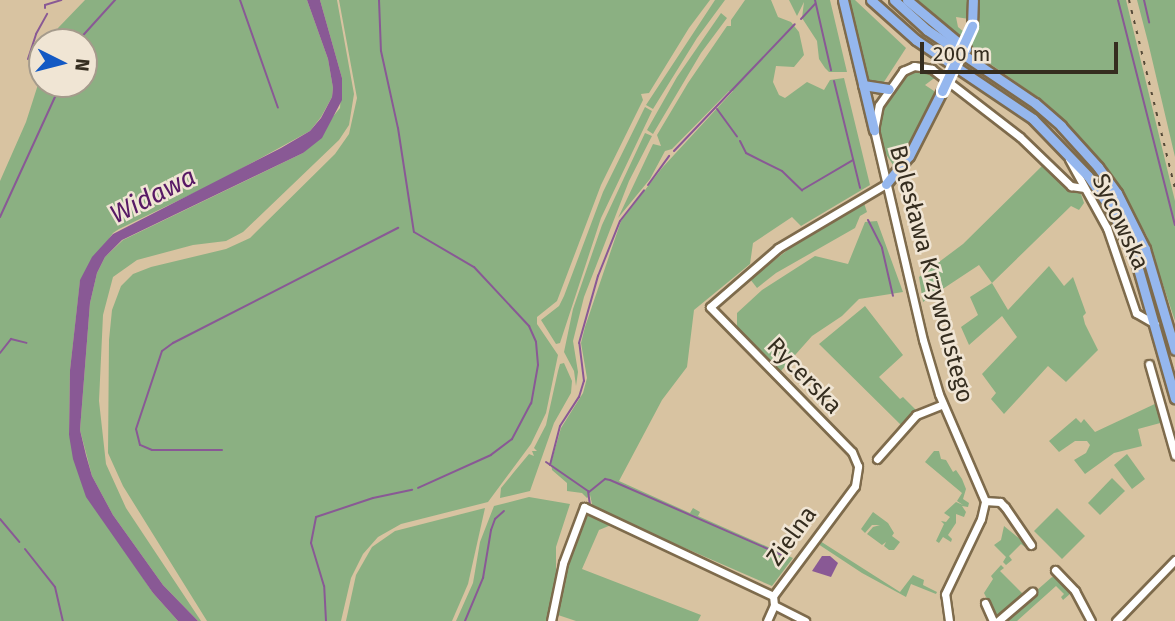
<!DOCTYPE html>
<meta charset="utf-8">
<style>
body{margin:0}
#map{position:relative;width:1175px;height:621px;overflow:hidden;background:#d8c3a1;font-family:"Fira Sans",sans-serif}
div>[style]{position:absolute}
.green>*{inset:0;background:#8bb082}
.water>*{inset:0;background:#895995}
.stream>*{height:2px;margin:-1px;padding:0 1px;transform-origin:1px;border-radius:1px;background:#895995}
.roads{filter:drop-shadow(2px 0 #7e6b4c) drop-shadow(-2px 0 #7e6b4c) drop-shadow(0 2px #7e6b4c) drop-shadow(0 -2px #7e6b4c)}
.minor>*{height:7px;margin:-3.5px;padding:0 3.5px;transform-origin:3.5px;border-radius:3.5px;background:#fff}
.major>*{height:9px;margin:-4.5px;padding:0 4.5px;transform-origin:4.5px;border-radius:4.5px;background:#95b7ee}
.rail>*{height:2px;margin-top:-1px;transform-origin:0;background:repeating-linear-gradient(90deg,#564b39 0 3.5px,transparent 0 10.5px)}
.bridges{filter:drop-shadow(2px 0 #fff) drop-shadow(-2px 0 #fff) drop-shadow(0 2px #fff) drop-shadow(0 -2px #fff)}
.major-bridge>*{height:9px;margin:-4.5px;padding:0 4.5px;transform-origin:4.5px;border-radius:4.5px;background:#95b7ee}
span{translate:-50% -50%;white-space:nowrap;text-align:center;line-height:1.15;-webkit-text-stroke:5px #f0e5d4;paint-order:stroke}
.street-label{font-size:24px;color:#352d1f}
.water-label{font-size:26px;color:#571965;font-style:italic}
.north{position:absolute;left:28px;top:28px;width:70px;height:70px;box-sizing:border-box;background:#f0e5d4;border:2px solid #a59b8c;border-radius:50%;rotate:96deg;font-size:19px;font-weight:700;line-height:28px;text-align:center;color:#352d1f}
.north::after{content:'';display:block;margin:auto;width:24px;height:32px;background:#1359c4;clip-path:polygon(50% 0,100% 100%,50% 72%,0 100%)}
.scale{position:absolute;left:920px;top:42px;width:198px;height:32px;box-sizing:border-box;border:4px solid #352d1f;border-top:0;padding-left:9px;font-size:21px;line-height:24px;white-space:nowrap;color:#352d1f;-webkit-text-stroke:5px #f0e5d4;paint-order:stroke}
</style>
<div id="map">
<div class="green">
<div style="clip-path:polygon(85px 0,307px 0,328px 59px,333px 88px,332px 97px,321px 117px,310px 131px,217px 182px,119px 229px,113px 233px,80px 281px,70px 370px,69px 435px,125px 551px,153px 593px,178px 621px,0 621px,0 181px,26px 122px,42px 72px,42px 84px,84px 84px,84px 42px,51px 42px,58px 28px)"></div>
<div style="clip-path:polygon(320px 0,337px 0,354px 94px,349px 125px,339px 140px,243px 232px,226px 241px,193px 245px,137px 260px,113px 277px,103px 315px,99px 401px,106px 464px,126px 508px,201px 621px,198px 621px,163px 585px,113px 515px,92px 476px,80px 430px,90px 303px,97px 273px,105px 257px,123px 240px,303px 153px,340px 108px,342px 78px)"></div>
<div style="clip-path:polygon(339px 0,710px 0,689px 28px,649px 93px,641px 94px,643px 100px,601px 185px,557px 301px,537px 317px,537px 324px,558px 355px,546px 413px,531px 444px,488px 502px,401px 524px,378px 537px,363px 554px,351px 578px,341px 621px,207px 621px,123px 486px,108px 453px,109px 340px,112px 310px,121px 286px,133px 274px,151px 267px,226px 249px,250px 238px,335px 154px,349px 134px,357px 98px)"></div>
<div style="clip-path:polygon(715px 0,725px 0,697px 38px,653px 109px,646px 105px)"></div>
<div style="clip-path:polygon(745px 0,771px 0,778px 17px,791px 22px,799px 32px,804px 55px,794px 67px,776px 66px,773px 82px,779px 95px,785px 98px,807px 82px,824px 90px,830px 80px,844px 78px,870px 185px,801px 226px,792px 217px,753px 243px,750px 264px,694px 310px,687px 367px,662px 400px,619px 481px,690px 513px,693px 508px,700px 512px,698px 516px,793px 558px,772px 586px,593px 508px,590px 495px,587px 498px,582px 493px,567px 491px,567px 483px,552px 470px,551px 463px,561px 428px,583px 393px,587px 378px,581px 343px,585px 327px,621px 221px,662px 168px,733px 91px,729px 91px,672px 149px,665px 151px,650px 179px,618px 218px,653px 144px,661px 146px,657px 135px,688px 83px,727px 26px,731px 26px,731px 20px)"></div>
<div style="clip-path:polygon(789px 0,830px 0,847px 72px,829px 72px,825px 68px,819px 59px,817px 41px,802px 18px,804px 2px,797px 16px)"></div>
<div style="clip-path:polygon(848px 0,855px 0,906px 48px,882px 85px,866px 79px)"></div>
<div style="clip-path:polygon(911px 0,968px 0,969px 19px,956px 17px,958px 27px,964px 32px,960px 41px)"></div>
<div style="clip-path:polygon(977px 0,1126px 0,1175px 201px,1175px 321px,1147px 236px,1106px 166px,1045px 102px,970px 50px,979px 25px)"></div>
<div style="clip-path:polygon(1137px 0,1175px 0,1175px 157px,1148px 42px)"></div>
<div style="clip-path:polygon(721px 13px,727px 18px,701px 53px,653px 134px,647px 130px,677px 77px)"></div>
<div style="clip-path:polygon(916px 70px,929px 71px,941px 79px,933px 79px,925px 85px,934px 91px,934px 97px,903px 158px,893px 165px,884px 151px,879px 122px,884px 107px,908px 74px)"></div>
<div style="clip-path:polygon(645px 107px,652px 111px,601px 218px,560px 343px,556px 344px,541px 320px,559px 306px,564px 296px,603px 192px)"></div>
<div style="clip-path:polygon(645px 133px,652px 136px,629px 181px,584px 297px,573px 341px,578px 372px,576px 386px,574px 371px,564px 352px,573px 309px,602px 225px)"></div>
<div style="clip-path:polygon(1044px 164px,1069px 188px,1080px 191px,1084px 203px,1079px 210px,1071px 206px,992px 283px,1008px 310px,1049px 266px,1064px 286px,1073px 277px,1086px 313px,1083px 316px,1085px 324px,1098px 350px,1066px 382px,1048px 366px,1004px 414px,991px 399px,996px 393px,982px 374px,1017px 337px,1002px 316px,969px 345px,961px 327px,978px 315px,970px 297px,992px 283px,979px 265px,923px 302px,919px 277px,963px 244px)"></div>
<div style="clip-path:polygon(864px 203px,867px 212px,860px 216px,855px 228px,776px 273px,757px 288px,750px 279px,798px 242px)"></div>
<div style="clip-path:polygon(877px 221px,903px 292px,859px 299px,842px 316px,812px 336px,780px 372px,737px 327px,737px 313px,762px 290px,815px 256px,848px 264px,865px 222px)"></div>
<div style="clip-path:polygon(865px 306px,903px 355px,879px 377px,900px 399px,903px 397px,916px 410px,902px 426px,819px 344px)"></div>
<div style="clip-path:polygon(564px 363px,572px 381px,571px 393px,554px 423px,530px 491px,500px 498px,501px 488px,514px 472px,529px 454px,534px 456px,532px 451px,537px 451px,534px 448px,546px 425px,558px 371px,560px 364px)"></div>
<div style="clip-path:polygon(1159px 402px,1164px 422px,1138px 429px,1142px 446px,1114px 453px,1085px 474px,1074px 460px,1086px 453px,1090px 445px,1087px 441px,1075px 441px,1059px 452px,1049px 441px,1076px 418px,1081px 423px,1084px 419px,1095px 432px)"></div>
<div style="clip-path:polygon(934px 451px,939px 451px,941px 459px,946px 460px,953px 472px,956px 470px,962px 479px,966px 489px,963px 499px,969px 503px,968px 507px,962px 506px,966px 512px,964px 517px,956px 514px,956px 523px,948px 535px,952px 539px,951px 542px,943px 537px,939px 543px,936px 541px,944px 524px,941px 521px,946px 522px,950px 517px,944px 513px,956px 502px,963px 505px,957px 501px,962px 493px,925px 462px)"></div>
<div style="clip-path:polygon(1127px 454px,1145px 479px,1132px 489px,1114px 465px)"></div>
<div style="clip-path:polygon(1112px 478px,1125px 491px,1100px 515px,1088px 503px)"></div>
<div style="clip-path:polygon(529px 497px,570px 504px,556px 547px,556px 576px,548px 621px,456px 621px,473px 583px,480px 542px,494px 506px)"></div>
<div style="clip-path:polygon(485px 508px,468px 584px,452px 621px,346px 621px,356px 575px,372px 547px,395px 531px)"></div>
<div style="clip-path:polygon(1057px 508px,1085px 536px,1062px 559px,1034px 531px)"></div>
<div style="clip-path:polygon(873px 512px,888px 523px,894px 533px,892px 536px,900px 542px,894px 550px,889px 550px,884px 546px,886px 542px,882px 545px,867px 534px,873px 527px,880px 525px,872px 525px,865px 533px,861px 529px)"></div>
<div style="clip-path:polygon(584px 514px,611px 525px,599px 530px,582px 569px,701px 615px,698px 621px,576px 621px,555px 614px,564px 566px)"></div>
<div style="clip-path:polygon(1004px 526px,1026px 544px,1025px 547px,1021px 544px,1009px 556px,1012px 560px,1006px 565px,1003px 562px,1006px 557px,994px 545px,1001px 540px)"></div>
<div style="clip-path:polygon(820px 541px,900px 592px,913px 575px,924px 580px,923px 585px,937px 592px,936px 594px,911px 584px,906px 597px,862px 573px,818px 544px)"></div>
<div style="clip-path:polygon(1001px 565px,1004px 568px,1000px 571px,1025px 596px,997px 619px,984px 593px,993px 579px,991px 576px)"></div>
<div style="clip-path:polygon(1052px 577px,1058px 578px,1071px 593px,1063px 600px,1061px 597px,1064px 594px,1056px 586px,1017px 621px,1001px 621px,1018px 608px,1020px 609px,1020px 605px)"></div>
</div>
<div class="water">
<div style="clip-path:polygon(307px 0,320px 0,342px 78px,342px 100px,322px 138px,303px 153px,122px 240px,105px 257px,97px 273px,90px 303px,80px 430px,86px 455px,92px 476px,113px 515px,163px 585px,198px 621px,178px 621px,153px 593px,86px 497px,73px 459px,69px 435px,70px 370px,80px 280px,92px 257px,113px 234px,281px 148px,310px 131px,321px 118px,332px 97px,333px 88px,328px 59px)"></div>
<div style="clip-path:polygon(822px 556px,830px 556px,838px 563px,831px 577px,812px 571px)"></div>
</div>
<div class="stream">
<div style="left:240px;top:0;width:114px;rotate:70.6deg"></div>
<div style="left:379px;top:0;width:51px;rotate:87.8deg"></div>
<div style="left:381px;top:51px;width:79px;rotate:77.6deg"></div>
<div style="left:398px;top:128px;width:105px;rotate:81.3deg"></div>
<div style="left:414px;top:232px;width:69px;rotate:30.3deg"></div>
<div style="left:474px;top:267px;width:81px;rotate:47deg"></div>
<div style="left:529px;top:326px;width:17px;rotate:66deg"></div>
<div style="left:536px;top:342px;width:23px;rotate:85deg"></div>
<div style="left:538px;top:365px;width:39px;rotate:100deg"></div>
<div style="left:531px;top:403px;width:41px;rotate:117.8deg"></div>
<div style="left:512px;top:439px;width:26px;rotate:143deg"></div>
<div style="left:491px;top:455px;width:80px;rotate:155.7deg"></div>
<div style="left:815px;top:0;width:72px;rotate:77.1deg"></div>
<div style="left:1118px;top:0;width:232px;rotate:75.8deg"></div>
<div style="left:1144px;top:0;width:23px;rotate:77deg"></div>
<div style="left:45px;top:8px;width:3px;rotate:-90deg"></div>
<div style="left:45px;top:5px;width:17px;rotate:-17deg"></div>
<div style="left:801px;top:19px;width:21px;rotate:-47deg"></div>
<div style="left:77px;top:42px;width:57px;rotate:-47.9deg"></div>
<div style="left:28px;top:59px;width:26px;rotate:-72deg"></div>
<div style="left:36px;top:34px;width:23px;rotate:-61deg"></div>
<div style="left:834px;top:81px;width:110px;rotate:76.3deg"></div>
<div style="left:717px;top:109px;width:34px;rotate:54deg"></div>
<div style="left:740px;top:141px;width:13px;rotate:63deg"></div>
<div style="left:746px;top:153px;width:40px;rotate:26.6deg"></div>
<div style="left:782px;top:171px;width:28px;rotate:44deg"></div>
<div style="left:802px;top:190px;width:59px;rotate:-30.5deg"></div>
<div style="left:674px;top:151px;width:175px;rotate:-46.4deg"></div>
<div style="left:648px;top:185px;width:36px;rotate:-54deg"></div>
<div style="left:0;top:217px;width:146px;rotate:-65.4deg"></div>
<div style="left:868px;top:220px;width:31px;rotate:63deg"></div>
<div style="left:882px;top:248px;width:49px;rotate:77.1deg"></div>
<div style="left:0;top:353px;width:18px;rotate:-52deg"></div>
<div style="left:11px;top:339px;width:16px;rotate:14deg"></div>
<div style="left:222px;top:450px;width:70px;rotate:180deg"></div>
<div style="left:152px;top:450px;width:13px;rotate:-157deg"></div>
<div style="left:140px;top:445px;width:16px;rotate:-104deg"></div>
<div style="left:136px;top:429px;width:82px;rotate:-71.6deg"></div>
<div style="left:162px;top:351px;width:14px;rotate:-36deg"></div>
<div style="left:173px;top:343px;width:253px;rotate:-27.1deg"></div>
<div style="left:546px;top:462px;width:51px;rotate:34.6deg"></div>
<div style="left:588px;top:491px;width:14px;rotate:82deg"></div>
<div style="left:550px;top:465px;width:40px;rotate:-75.6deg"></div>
<div style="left:560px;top:426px;width:35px;rotate:-57deg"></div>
<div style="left:579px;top:397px;width:17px;rotate:-73deg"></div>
<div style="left:584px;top:381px;width:38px;rotate:-97deg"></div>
<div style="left:579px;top:343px;width:70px;rotate:-74.2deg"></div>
<div style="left:598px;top:276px;width:59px;rotate:-68.2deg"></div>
<div style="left:620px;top:221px;width:39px;rotate:-52deg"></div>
<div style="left:589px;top:492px;width:21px;rotate:-39deg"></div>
<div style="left:605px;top:479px;width:5px;rotate:11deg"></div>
<div style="left:610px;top:480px;width:190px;rotate:23.6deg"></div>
<div style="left:0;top:519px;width:30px;rotate:50deg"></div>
<div style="left:25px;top:549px;width:48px;rotate:51.7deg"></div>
<div style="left:55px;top:587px;width:35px;rotate:77deg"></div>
<div style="left:556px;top:619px;width:56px;rotate:-78.7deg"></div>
<div style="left:326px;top:621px;width:35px;rotate:-93deg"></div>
<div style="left:324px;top:586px;width:45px;rotate:-106.8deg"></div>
<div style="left:311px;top:543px;width:26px;rotate:-79deg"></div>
<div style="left:316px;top:517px;width:60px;rotate:-18.4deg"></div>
<div style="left:373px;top:498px;width:40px;rotate:-12deg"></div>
<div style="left:465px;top:621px;width:47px;rotate:-67.3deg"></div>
<div style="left:483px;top:578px;width:49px;rotate:-80.5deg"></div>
<div style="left:491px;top:530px;width:12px;rotate:-70deg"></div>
<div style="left:495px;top:519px;width:12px;rotate:-42deg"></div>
</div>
<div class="roads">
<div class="minor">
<div style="left:1069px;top:159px;width:79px;rotate:61.2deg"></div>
<div style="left:1107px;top:228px;width:90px;rotate:71.2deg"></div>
<div style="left:1136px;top:313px;width:22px;rotate:30deg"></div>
<div style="left:1149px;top:364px;width:95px;rotate:74.1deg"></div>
<div style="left:877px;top:459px;width:59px;rotate:-48.4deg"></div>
<div style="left:916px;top:415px;width:29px;rotate:-22deg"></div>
<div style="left:985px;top:501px;width:15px;rotate:4deg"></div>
<div style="left:1000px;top:502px;width:7px;rotate:45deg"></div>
<div style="left:1005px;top:507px;width:46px;rotate:55.6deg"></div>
<div style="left:1055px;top:570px;width:29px;rotate:46deg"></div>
<div style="left:1075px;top:591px;width:34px;rotate:62deg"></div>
<div style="left:985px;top:603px;width:20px;rotate:66deg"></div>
<div style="left:774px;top:605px;width:35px;rotate:27deg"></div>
<div style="left:551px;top:621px;width:59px;rotate:-78.3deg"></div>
<div style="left:563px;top:563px;width:60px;rotate:-69.4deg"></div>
<div style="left:584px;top:507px;width:209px;rotate:25.2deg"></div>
<div style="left:767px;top:621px;width:17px;rotate:-66deg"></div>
<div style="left:774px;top:605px;width:9px;rotate:-96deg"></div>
<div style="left:773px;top:596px;width:137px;rotate:-53.3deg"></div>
<div style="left:855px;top:486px;width:20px;rotate:-81deg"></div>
<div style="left:858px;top:466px;width:15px;rotate:-113deg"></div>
<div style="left:852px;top:452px;width:203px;rotate:-134.4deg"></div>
<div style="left:710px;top:307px;width:90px;rotate:-40.9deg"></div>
<div style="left:778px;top:248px;width:126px;rotate:-30.7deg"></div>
<div style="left:949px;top:621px;width:27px;rotate:-98deg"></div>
<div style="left:945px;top:594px;width:83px;rotate:-64.4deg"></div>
<div style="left:981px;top:519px;width:18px;rotate:-77deg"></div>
<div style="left:985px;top:501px;width:116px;rotate:-113.3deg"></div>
<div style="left:939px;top:394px;width:56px;rotate:-106.5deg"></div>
<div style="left:923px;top:340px;width:216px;rotate:-103.1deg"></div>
<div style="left:874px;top:130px;width:25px;rotate:-79deg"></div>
<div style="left:879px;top:105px;width:42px;rotate:-54.8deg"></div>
<div style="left:903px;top:71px;width:12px;rotate:-24deg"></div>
<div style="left:914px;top:66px;width:18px;rotate:9deg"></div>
<div style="left:932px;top:69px;width:111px;rotate:37.7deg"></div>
<div style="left:1020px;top:137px;width:71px;rotate:43.9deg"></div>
<div style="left:1071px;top:186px;width:12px;rotate:9deg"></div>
<div style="left:998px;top:621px;width:45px;rotate:-40.5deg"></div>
<div style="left:1116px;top:621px;width:85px;rotate:-46deg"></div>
</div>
<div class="major">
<div style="left:843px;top:0;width:134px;rotate:76.6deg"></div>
<div style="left:871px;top:0;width:60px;rotate:41.6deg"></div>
<div style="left:916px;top:40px;width:141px;rotate:34deg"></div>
<div style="left:1033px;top:119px;width:79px;rotate:46deg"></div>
<div style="left:1088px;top:176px;width:40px;rotate:55.1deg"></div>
<div style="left:1111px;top:209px;width:55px;rotate:63.9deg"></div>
<div style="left:1135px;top:258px;width:146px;rotate:74.1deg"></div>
<div style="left:894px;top:0;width:45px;rotate:42.3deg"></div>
<div style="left:927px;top:30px;width:130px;rotate:34.1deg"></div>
<div style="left:1035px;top:103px;width:35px;rotate:41deg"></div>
<div style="left:1061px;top:126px;width:55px;rotate:47.9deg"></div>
<div style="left:1098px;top:167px;width:32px;rotate:54deg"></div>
<div style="left:1117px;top:193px;width:63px;rotate:63.4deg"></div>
<div style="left:1145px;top:249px;width:105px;rotate:73.5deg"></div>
<div style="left:907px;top:0;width:77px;rotate:39.7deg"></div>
<div style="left:972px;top:26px;width:26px;rotate:-88deg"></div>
<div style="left:863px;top:85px;width:26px;rotate:9deg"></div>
<div style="left:886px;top:184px;width:36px;rotate:-51deg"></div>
<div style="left:909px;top:156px;width:73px;rotate:-63.1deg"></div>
</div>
</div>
<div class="rail">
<div style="left:1129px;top:0;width:194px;rotate:76.3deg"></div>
</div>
<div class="bridges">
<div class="major-bridge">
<div style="left:942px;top:91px;width:72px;rotate:-65.2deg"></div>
</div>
</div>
<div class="street-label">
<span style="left:1120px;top:222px;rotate:65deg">Sycowska</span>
<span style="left:931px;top:274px;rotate:75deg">Bolesława Krzywoustego</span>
<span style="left:804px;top:376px;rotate:46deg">Rycerska</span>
<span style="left:792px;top:536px;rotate:-54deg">Zielna</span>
</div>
<div class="water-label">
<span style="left:153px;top:196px;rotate:-27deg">Widawa</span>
</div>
<div class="north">N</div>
<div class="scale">200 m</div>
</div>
